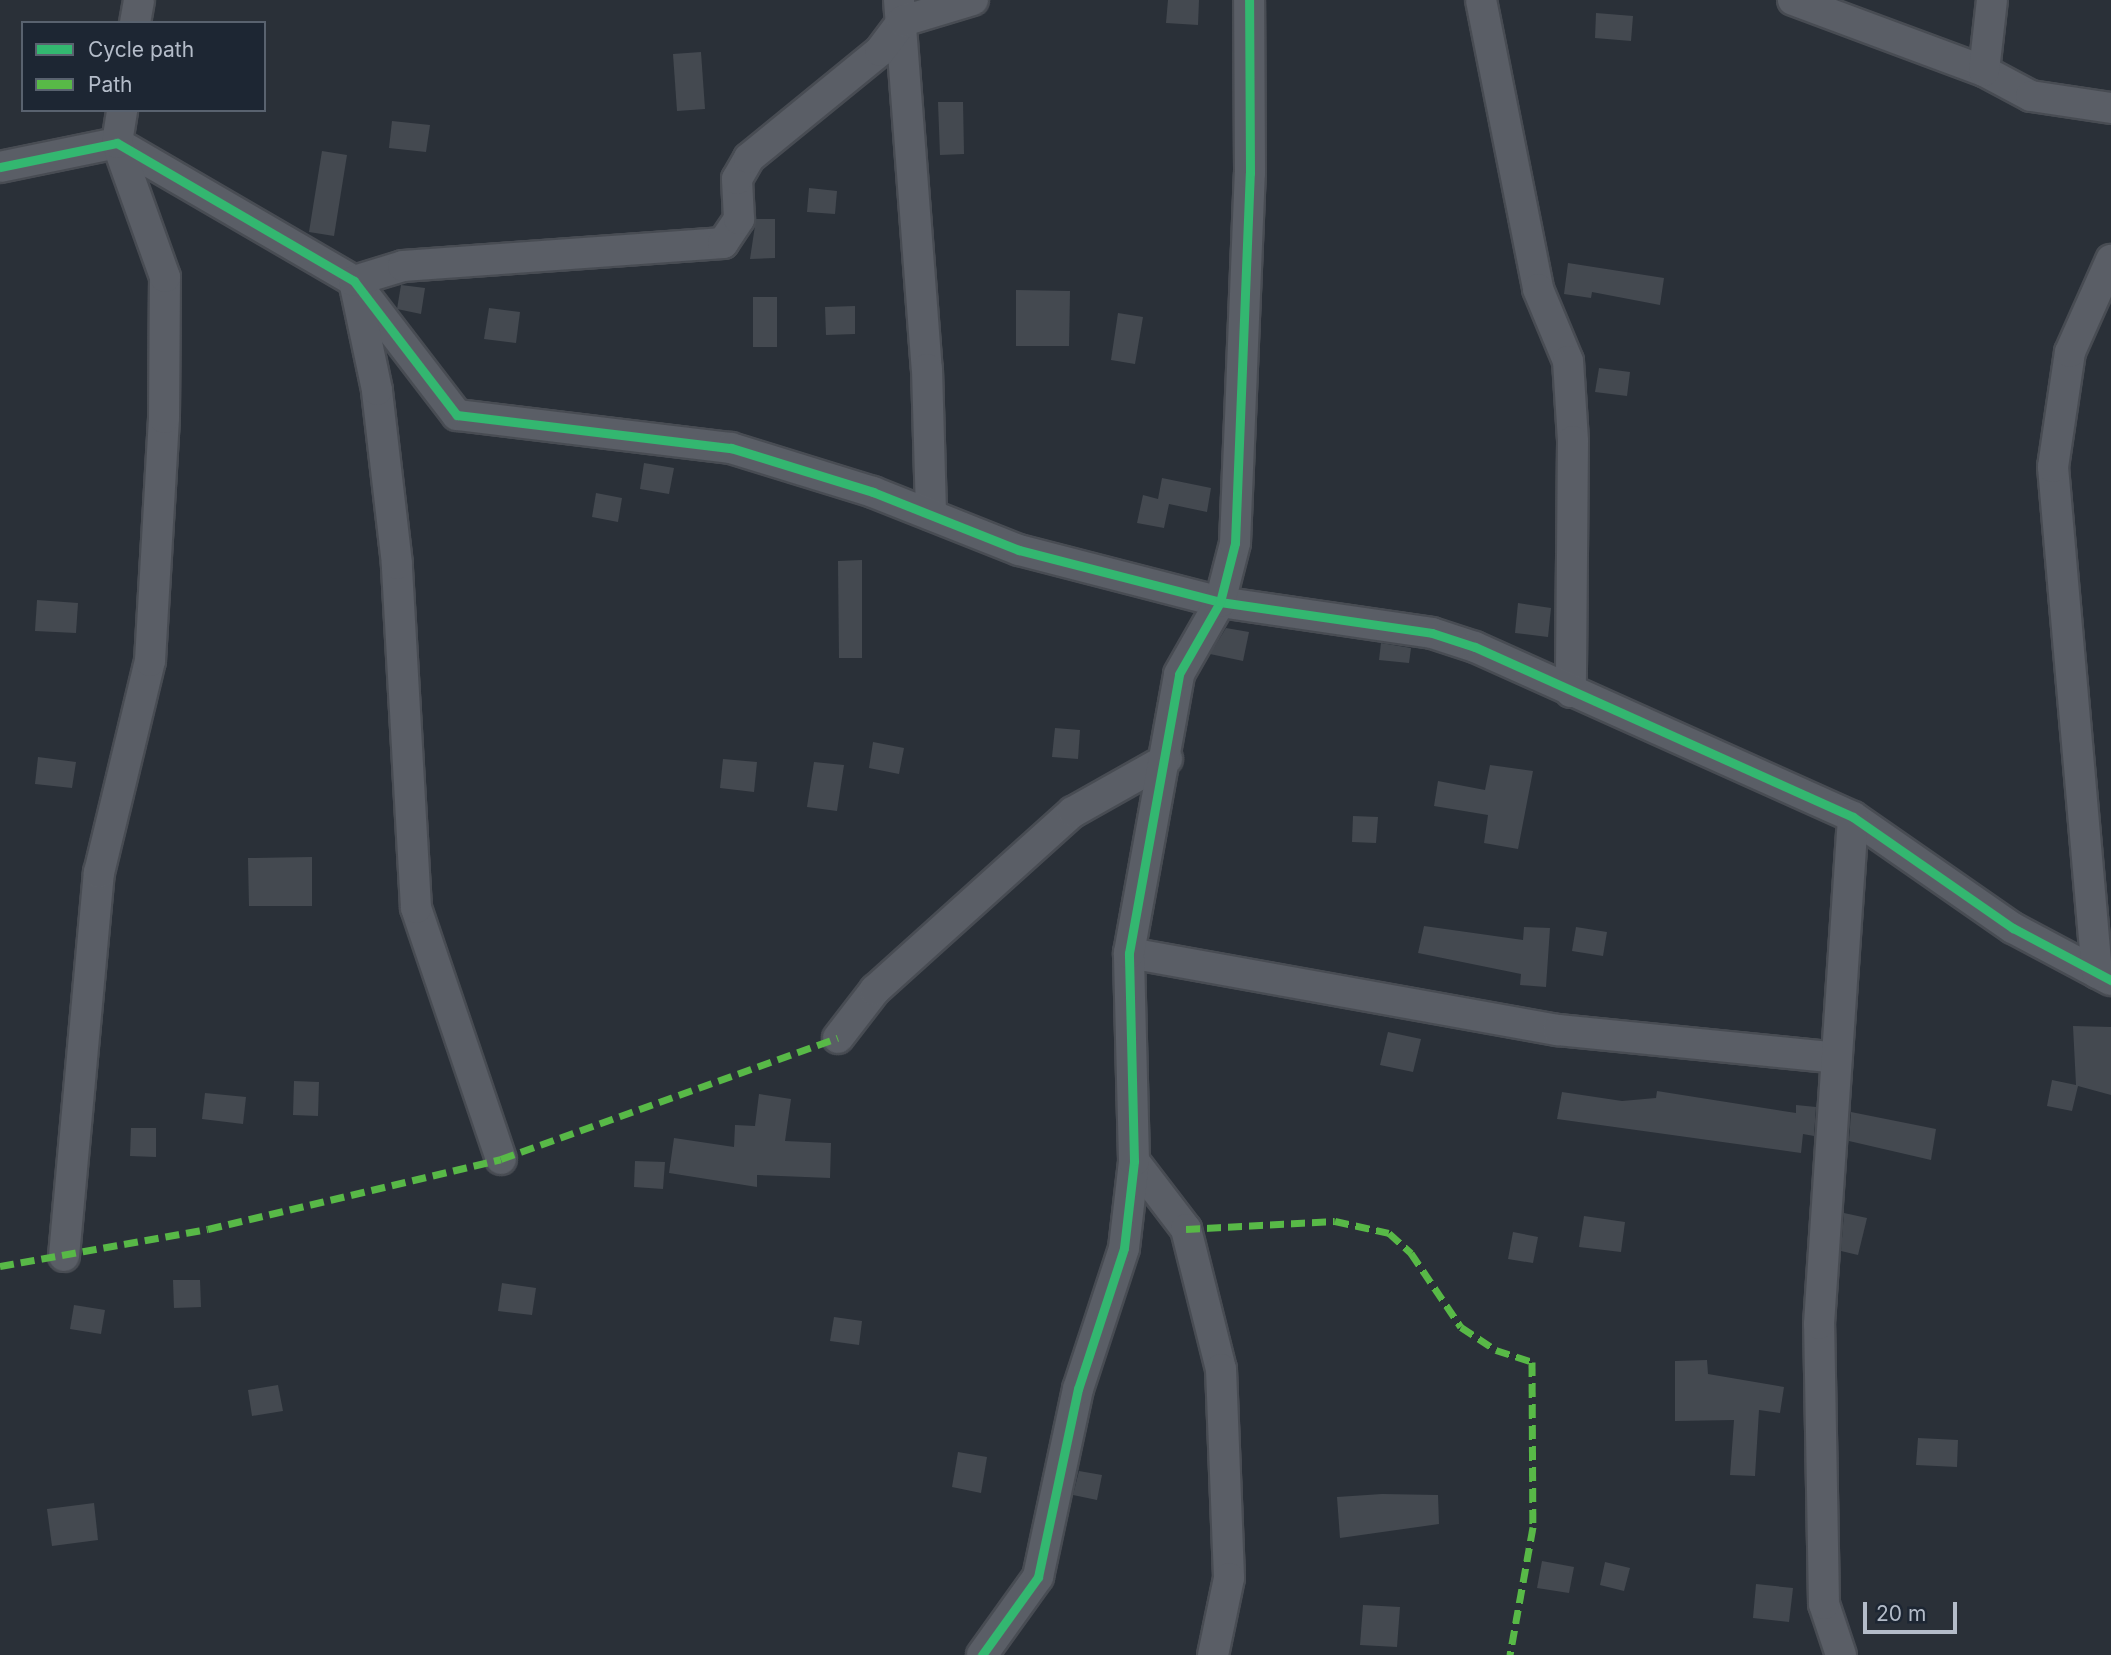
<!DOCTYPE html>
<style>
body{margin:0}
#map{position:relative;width:2111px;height:1655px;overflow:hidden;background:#2a3038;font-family:Inter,sans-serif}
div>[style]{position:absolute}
.building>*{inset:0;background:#444950}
.roads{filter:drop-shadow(2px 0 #484c53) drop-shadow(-2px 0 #484c53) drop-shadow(0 2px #484c53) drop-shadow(0 -2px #484c53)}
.street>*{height:30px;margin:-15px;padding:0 15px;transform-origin:15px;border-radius:15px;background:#5a5e66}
.quiet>*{height:7px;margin-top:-3.5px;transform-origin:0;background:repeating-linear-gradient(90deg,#58b947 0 14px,transparent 0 21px)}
.cycleway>*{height:9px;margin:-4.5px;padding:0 4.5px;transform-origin:4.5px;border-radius:4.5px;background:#33b770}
span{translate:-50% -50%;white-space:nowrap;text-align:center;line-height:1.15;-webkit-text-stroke:6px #1d2633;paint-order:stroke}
.legend{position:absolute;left:21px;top:21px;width:245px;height:91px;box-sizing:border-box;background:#1d2633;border:2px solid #59626f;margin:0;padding:9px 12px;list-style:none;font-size:21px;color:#b4bcc9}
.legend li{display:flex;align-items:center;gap:14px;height:35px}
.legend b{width:35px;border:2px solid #59626f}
.scale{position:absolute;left:1863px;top:1602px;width:94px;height:32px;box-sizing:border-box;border:4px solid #b4bcc9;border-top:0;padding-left:9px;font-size:21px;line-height:24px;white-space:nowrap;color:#b4bcc9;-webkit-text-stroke:5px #1d2633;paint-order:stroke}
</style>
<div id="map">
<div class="building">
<div style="clip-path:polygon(1168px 0,1199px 0,1198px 25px,1166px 23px)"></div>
<div style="clip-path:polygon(1596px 13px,1633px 16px,1631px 41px,1595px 38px)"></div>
<div style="clip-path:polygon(701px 52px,705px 109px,677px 111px,673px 54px)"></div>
<div style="clip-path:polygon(938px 102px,963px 102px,964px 154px,940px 155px)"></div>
<div style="clip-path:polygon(392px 121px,430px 125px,426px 152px,389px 148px)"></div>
<div style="clip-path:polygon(322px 151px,347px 155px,334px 236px,309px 232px)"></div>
<div style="clip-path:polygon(809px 188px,837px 191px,835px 214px,807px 212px)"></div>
<div style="clip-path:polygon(756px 219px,775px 219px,775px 258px,750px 259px)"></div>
<div style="clip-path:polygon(1568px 263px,1664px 278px,1660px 305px,1592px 292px,1591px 298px,1564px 294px)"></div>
<div style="clip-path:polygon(401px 285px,425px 288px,421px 314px,397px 309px)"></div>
<div style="clip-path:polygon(1016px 290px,1070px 291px,1069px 346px,1016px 346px)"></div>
<div style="clip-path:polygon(753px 297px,777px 297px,777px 347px,753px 347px)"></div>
<div style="clip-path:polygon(855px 306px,855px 334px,826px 335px,825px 307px)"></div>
<div style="clip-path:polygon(489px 308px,520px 312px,516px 343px,484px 339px)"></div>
<div style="clip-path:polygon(1118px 313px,1143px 317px,1135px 364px,1111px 360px)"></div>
<div style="clip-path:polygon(1599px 368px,1630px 372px,1627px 396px,1595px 392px)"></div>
<div style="clip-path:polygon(644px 463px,674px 468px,669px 494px,640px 489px)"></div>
<div style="clip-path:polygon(1162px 478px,1211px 488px,1207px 512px,1169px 504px,1164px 528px,1137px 523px,1143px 495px,1158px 499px)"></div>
<div style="clip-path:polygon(596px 493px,622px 498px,618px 522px,592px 517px)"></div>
<div style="clip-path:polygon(862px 560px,862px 658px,839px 658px,838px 561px)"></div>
<div style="clip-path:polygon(37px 600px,78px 603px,76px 633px,35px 631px)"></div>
<div style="clip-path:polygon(1518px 603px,1551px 608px,1548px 637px,1515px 633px)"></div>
<div style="clip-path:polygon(1226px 628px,1249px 632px,1243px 661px,1210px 654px)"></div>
<div style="clip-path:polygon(1381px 643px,1411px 648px,1409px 663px,1379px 660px)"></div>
<div style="clip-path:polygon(1055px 728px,1080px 730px,1078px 759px,1052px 757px)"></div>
<div style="clip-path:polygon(873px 742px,904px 748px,899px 774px,869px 768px)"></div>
<div style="clip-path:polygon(38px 757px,76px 762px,72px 788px,35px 784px)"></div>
<div style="clip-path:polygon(723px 759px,757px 762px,754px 792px,720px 788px)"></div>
<div style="clip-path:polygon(814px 762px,844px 765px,837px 811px,807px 807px)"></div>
<div style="clip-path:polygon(1490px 765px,1533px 771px,1518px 849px,1484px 843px,1488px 815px,1434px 806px,1438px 781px,1485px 790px)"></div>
<div style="clip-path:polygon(1353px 816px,1378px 817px,1376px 843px,1352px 842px)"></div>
<div style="clip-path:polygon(312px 857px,312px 906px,249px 906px,248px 858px)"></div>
<div style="clip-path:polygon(1424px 926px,1523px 940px,1524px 927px,1550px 928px,1546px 987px,1520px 985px,1521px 974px,1418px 953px)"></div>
<div style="clip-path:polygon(1576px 927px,1607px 932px,1603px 956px,1572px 951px)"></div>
<div style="clip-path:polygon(2073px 1026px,2111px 1027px,2111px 1095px,2078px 1086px,2072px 1111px,2047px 1106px,2052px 1080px,2076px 1085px)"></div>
<div style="clip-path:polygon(1388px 1032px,1421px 1039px,1413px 1072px,1380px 1065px)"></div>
<div style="clip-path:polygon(294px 1081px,319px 1082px,318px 1116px,293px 1115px)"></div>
<div style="clip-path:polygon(1657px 1091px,1796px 1113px,1796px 1105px,1816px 1107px,1814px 1136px,1803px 1134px,1801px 1153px,1557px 1119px,1562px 1092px,1622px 1101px,1656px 1098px)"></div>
<div style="clip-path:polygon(205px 1093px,246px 1097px,243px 1124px,202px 1119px)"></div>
<div style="clip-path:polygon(759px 1094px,791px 1099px,785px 1141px,831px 1143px,830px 1178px,757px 1175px,757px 1187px,669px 1173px,674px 1138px,734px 1147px,735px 1125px,755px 1126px)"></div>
<div style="clip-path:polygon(1851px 1112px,1936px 1129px,1931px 1160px,1849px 1141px)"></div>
<div style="clip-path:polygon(131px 1128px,156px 1128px,156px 1157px,130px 1156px)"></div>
<div style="clip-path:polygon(635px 1161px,665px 1162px,663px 1189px,634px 1187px)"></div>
<div style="clip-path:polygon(1844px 1213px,1867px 1218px,1858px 1255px,1841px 1251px)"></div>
<div style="clip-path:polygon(1584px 1216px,1625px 1222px,1621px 1252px,1579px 1247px)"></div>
<div style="clip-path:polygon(1513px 1232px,1538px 1237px,1533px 1263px,1508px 1259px)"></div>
<div style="clip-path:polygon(173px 1280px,200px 1280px,201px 1307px,174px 1308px)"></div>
<div style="clip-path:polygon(502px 1283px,536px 1288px,532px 1315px,498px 1311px)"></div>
<div style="clip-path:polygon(74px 1305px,105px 1310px,101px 1334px,70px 1329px)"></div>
<div style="clip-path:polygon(834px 1317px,862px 1321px,859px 1345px,830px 1341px)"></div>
<div style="clip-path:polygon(1707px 1360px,1708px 1374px,1784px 1387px,1780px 1413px,1759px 1410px,1755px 1476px,1730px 1475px,1734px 1420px,1675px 1421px,1675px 1361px)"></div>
<div style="clip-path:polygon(278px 1385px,283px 1411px,252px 1416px,248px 1390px)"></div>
<div style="clip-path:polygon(1918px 1438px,1958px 1440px,1957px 1467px,1916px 1465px)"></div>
<div style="clip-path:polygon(958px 1452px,987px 1457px,981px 1493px,952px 1487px)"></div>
<div style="clip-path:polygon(1079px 1471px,1102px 1475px,1097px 1500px,1073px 1495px)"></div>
<div style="clip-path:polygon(1382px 1494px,1438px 1495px,1439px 1524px,1340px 1538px,1337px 1497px)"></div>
<div style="clip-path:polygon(94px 1503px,98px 1540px,52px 1546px,47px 1509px)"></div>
<div style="clip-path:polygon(1542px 1561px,1574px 1567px,1569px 1593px,1537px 1588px)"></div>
<div style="clip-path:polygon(1605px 1562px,1630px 1568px,1624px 1591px,1600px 1585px)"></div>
<div style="clip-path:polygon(1756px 1584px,1793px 1588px,1789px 1622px,1753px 1618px)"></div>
<div style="clip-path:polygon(1363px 1605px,1400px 1607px,1397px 1647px,1360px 1645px)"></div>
</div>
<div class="roads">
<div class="street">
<div style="left:899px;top:0;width:370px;rotate:85.7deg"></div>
<div style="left:927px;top:369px;width:146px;rotate:88.4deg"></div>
<div style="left:1481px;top:0;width:295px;rotate:78.8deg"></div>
<div style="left:1538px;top:289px;width:78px;rotate:67.4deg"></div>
<div style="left:1568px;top:361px;width:80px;rotate:86.4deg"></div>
<div style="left:1573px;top:441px;width:251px;rotate:90.5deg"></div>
<div style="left:1793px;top:0;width:204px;rotate:20.4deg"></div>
<div style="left:1984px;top:71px;width:53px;rotate:28deg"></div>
<div style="left:2031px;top:96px;width:81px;rotate:8.5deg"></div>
<div style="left:135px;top:23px;width:23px;rotate:-80deg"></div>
<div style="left:1984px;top:71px;width:71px;rotate:-83.6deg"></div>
<div style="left:0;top:167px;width:119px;rotate:-11.6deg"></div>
<div style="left:117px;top:143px;width:274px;rotate:30.2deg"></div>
<div style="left:354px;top:281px;width:169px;rotate:52.5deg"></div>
<div style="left:457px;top:415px;width:276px;rotate:6.9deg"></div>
<div style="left:731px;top:448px;width:149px;rotate:17.2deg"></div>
<div style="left:873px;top:492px;width:157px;rotate:21.7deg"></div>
<div style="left:1019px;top:550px;width:208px;rotate:14.5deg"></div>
<div style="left:1220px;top:602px;width:214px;rotate:8.3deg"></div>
<div style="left:1432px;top:633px;width:45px;rotate:18deg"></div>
<div style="left:1475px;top:647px;width:414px;rotate:24.2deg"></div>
<div style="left:1853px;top:817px;width:195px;rotate:34.8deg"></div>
<div style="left:2013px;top:928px;width:111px;rotate:28deg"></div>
<div style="left:1129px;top:953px;width:436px;rotate:10.2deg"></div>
<div style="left:1558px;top:1030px;width:280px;rotate:5.7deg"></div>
<div style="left:2097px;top:973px;width:508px;rotate:-94.97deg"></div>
<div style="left:2053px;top:467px;width:116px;rotate:-81.6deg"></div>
<div style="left:2070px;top:352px;width:101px;rotate:-66deg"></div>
<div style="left:838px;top:1038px;width:61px;rotate:-52.4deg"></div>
<div style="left:875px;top:990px;width:266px;rotate:-42deg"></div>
<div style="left:1073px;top:812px;width:108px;rotate:-29.4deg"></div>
<div style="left:501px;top:1159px;width:265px;rotate:-108.7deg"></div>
<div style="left:416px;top:908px;width:345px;rotate:-93.2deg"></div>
<div style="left:397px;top:564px;width:175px;rotate:-96.6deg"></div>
<div style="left:377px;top:390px;width:111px;rotate:-101.9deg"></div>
<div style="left:354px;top:281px;width:51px;rotate:-17deg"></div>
<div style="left:403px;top:266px;width:321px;rotate:-4.1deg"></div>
<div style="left:723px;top:243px;width:29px;rotate:-56deg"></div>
<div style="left:739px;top:219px;width:40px;rotate:-92.9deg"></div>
<div style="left:737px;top:179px;width:24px;rotate:-60deg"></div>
<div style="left:749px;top:158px;width:169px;rotate:-39.2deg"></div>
<div style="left:880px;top:51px;width:38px;rotate:-53deg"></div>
<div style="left:903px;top:21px;width:73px;rotate:-16.7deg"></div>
<div style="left:1134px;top:1161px;width:86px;rotate:52.6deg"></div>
<div style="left:1186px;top:1229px;width:144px;rotate:76deg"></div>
<div style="left:1221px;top:1369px;width:209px;rotate:87.8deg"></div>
<div style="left:1229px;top:1578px;width:79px;rotate:101.7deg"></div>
<div style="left:64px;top:1256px;width:385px;rotate:-84.8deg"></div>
<div style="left:99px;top:873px;width:218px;rotate:-76.5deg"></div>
<div style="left:150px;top:661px;width:243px;rotate:-86.7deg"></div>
<div style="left:164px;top:418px;width:141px;rotate:-89.6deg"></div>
<div style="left:165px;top:277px;width:142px;rotate:-109.7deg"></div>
<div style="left:117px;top:143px;width:33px;rotate:-81deg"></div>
<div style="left:982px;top:1655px;width:96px;rotate:-54.3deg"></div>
<div style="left:1038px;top:1577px;width:192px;rotate:-78deg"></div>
<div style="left:1078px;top:1389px;width:148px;rotate:-71.9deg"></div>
<div style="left:1124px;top:1248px;width:88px;rotate:-83.4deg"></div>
<div style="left:1134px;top:1161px;width:208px;rotate:-91.4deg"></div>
<div style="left:1129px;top:953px;width:283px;rotate:-79.8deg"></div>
<div style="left:1179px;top:674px;width:83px;rotate:-60.3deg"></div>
<div style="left:1220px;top:602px;width:61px;rotate:-75.7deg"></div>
<div style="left:1235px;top:543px;width:370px;rotate:-87.7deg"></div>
<div style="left:1250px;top:173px;width:173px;rotate:-90.3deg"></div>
<div style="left:1841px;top:1655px;width:54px;rotate:-108.4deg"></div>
<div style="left:1824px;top:1604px;width:280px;rotate:-91deg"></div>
<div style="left:1819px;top:1324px;width:508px;rotate:-86.16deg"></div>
</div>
</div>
<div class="quiet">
<div style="left:1186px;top:1229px;width:149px;rotate:-3.1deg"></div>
<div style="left:1335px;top:1221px;width:55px;rotate:12.5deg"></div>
<div style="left:1389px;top:1233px;width:30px;rotate:42deg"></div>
<div style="left:1411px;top:1253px;width:89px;rotate:56deg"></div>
<div style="left:1461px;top:1327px;width:42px;rotate:33.3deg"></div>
<div style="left:1496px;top:1350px;width:38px;rotate:18deg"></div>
<div style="left:1532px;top:1362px;width:165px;rotate:89.7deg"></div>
<div style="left:1533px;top:1527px;width:130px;rotate:100.2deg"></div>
<div style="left:0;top:1266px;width:211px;rotate:-10.1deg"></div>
<div style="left:208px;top:1229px;width:301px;rotate:-13.4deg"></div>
<div style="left:501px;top:1159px;width:358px;rotate:-19.8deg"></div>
</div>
<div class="cycleway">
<div style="left:0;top:167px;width:119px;rotate:-11.6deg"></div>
<div style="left:117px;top:143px;width:274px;rotate:30.2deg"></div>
<div style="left:354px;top:281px;width:169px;rotate:52.5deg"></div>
<div style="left:457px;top:415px;width:276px;rotate:6.9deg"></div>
<div style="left:731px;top:448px;width:149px;rotate:17.2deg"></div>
<div style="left:873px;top:492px;width:157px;rotate:21.7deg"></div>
<div style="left:1019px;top:550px;width:208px;rotate:14.5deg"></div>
<div style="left:1220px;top:602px;width:214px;rotate:8.3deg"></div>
<div style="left:1432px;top:633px;width:45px;rotate:18deg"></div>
<div style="left:1475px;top:647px;width:414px;rotate:24.2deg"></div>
<div style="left:1853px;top:817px;width:195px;rotate:34.8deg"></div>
<div style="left:2013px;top:928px;width:111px;rotate:28deg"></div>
<div style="left:982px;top:1655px;width:96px;rotate:-54.3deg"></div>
<div style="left:1038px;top:1577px;width:192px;rotate:-78deg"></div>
<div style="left:1078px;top:1389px;width:148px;rotate:-71.9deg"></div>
<div style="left:1124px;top:1248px;width:88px;rotate:-83.4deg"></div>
<div style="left:1134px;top:1161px;width:208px;rotate:-91.4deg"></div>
<div style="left:1129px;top:953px;width:283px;rotate:-79.8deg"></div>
<div style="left:1179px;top:674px;width:83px;rotate:-60.3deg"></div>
<div style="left:1220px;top:602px;width:61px;rotate:-75.7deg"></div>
<div style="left:1235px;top:543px;width:370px;rotate:-87.7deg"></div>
<div style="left:1250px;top:173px;width:173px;rotate:-90.3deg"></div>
</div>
<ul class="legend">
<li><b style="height:9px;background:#33b770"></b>Cycle path</li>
<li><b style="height:9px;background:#58b947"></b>Path</li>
</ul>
<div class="scale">20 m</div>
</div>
